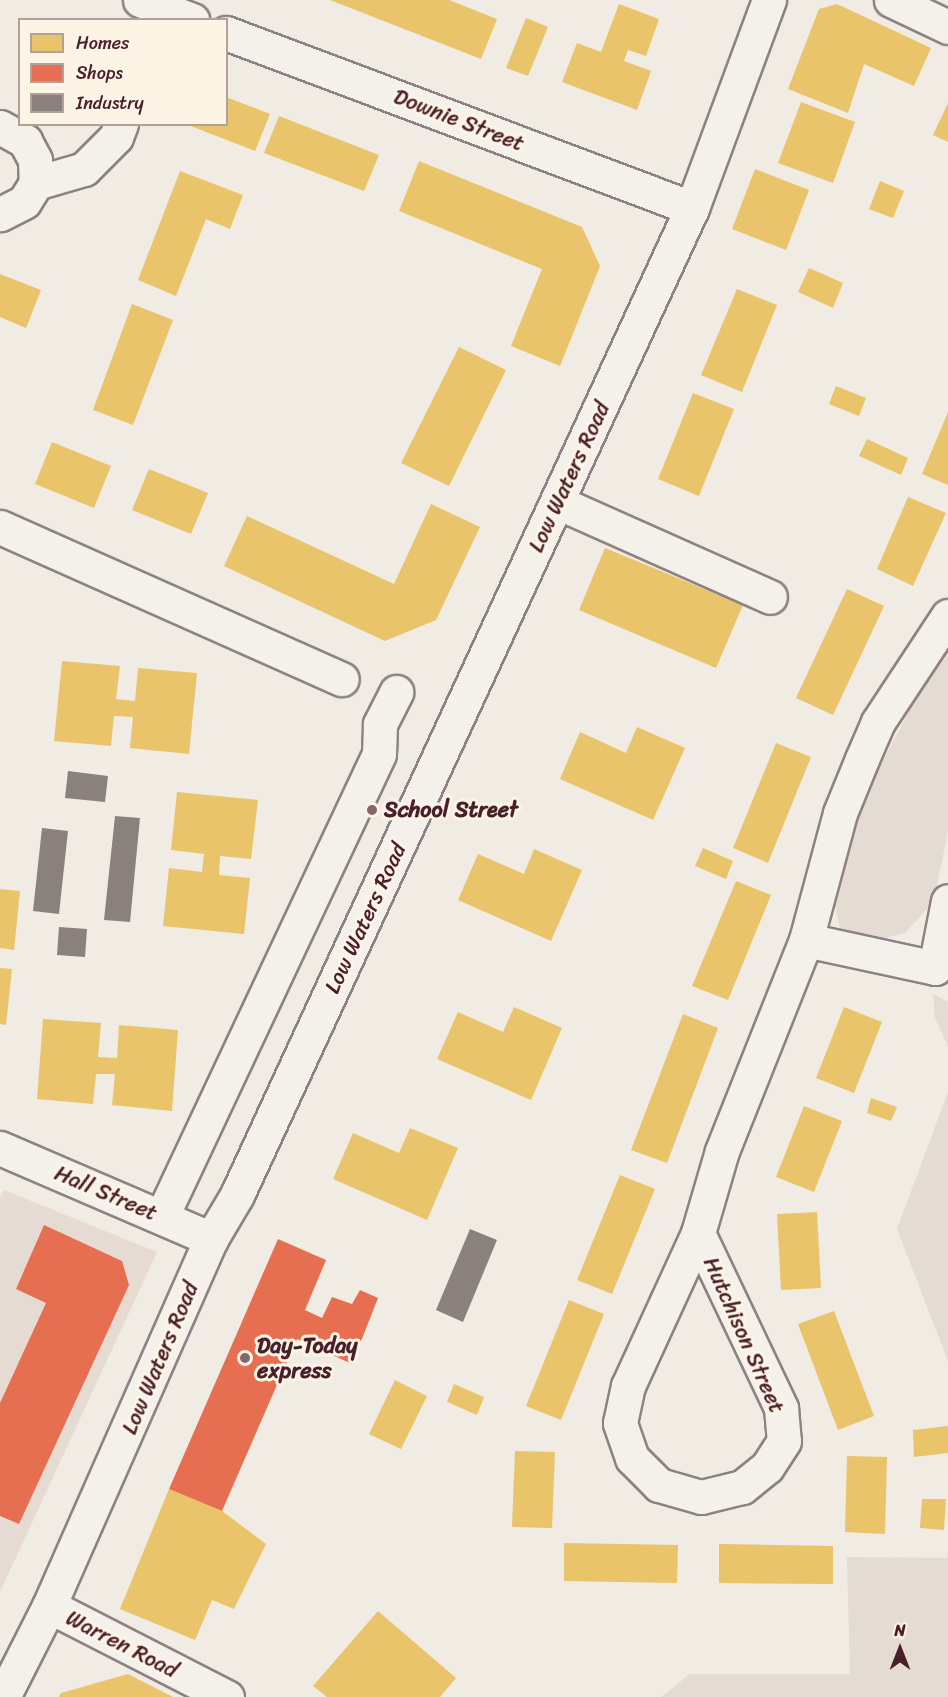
<!DOCTYPE html>
<style>
body{margin:0}
#map{position:relative;width:948px;height:1697px;overflow:hidden;background:#f0ebe3;font-family:Sriracha,sans-serif}
div>[style]{position:absolute}
.built>*{inset:0;background:#e6dbd2}
.green>*{inset:0;background:#e4dbd2}
.homes>*{inset:0;background:#e9c46a}
.shops>*{inset:0;background:#e76f51}
.industry>*{inset:0;background:#8a817c}
.roads{filter:drop-shadow(2px 0 #8d8281) drop-shadow(-2px 0 #8d8281) drop-shadow(0 2px #8d8281) drop-shadow(0 -2px #8d8281)}
.street>*{height:33px;margin:-16.5px;padding:0 16.5px;transform-origin:16.5px;border-radius:16.5px;background:#f4f1eb}
.primary>*{height:33px;margin:-16.5px;padding:0 16.5px;transform-origin:16.5px;border-radius:16.5px;background:#f4f1eb}
.dots>*{width:16px;height:16px;translate:-50% -50%;box-sizing:border-box;border:3px solid #fcf5e5;border-radius:50%}
span{translate:-50% -50%;white-space:nowrap;text-align:center;line-height:1.15;-webkit-text-stroke:6px #fcf5e5;paint-order:stroke}
.street-label{font-size:22px;color:#4a1f2b}
.poi-label{font-size:22px;color:#4a1f2b;font-weight:700}
.left{translate:0 -50%;text-align:left}
.legend{position:absolute;left:18px;top:18px;width:210px;height:108px;box-sizing:border-box;background:#fcf5e5;border:2px solid #b59f9b;margin:0;padding:8px 10px;list-style:none;font-size:18px;color:#4a1f2b}
.legend li{display:flex;align-items:center;gap:12px;height:30px}
.legend b{width:30px;border:2px solid #b59f9b}
.north{position:absolute;left:870px;top:1619px;width:60px;height:60px;-webkit-text-stroke:4px #fcf5e5;paint-order:stroke;rotate:0deg;font-size:16px;font-weight:700;line-height:24px;text-align:center;color:#4a1f2b}
.north::after{content:'';display:block;margin:auto;width:21px;height:27px;background:#4a1f2b;clip-path:polygon(50% 0,100% 100%,50% 72%,0 100%)}
</style>
<div id="map">
<div class="built">
<div style="clip-path:polygon(4px 1190px,157px 1252px,0 1592px,0 1197px)"></div>
</div>
<div class="green">
<div style="clip-path:polygon(948px 647px,948px 831px,934px 901px,905px 933px,881px 939px,858px 938px,840px 929px,835px 906px,857px 811px,909px 711px)"></div>
<div style="clip-path:polygon(933px 994px,948px 1002px,948px 1047px,935px 1018px)"></div>
<div style="clip-path:polygon(948px 1092px,948px 1361px,897px 1229px)"></div>
<div style="clip-path:polygon(948px 1551px,948px 1697px,661px 1697px,690px 1674px,850px 1674px,847px 1557px,947px 1558px)"></div>
</div>
<div class="homes">
<div style="clip-path:polygon(330px 0,449px 0,497px 19px,481px 59px)"></div>
<div style="clip-path:polygon(619px 4px,659px 19px,646px 56px,628px 50px,624px 61px,651px 71px,637px 110px,562px 82px,577px 43px,601px 52px)"></div>
<div style="clip-path:polygon(837px 4px,931px 48px,914px 86px,864px 64px,848px 113px,788px 89px,819px 9px)"></div>
<div style="clip-path:polygon(526px 18px,548px 27px,528px 76px,506px 68px)"></div>
<div style="clip-path:polygon(226px 97px,270px 114px,255px 151px,188px 125px,226px 124px)"></div>
<div style="clip-path:polygon(801px 102px,855px 122px,833px 183px,778px 163px)"></div>
<div style="clip-path:polygon(948px 103px,948px 142px,933px 135px)"></div>
<div style="clip-path:polygon(279px 116px,379px 155px,364px 191px,264px 153px)"></div>
<div style="clip-path:polygon(419px 161px,582px 227px,600px 266px,560px 366px,511px 346px,542px 269px,399px 211px)"></div>
<div style="clip-path:polygon(755px 169px,809px 190px,786px 250px,732px 229px)"></div>
<div style="clip-path:polygon(180px 171px,243px 195px,230px 229px,206px 219px,176px 296px,138px 280px)"></div>
<div style="clip-path:polygon(880px 181px,904px 191px,893px 218px,869px 209px)"></div>
<div style="clip-path:polygon(809px 268px,843px 283px,833px 308px,798px 292px)"></div>
<div style="clip-path:polygon(0 274px,41px 290px,26px 328px,0 317px)"></div>
<div style="clip-path:polygon(737px 289px,777px 305px,742px 392px,701px 375px)"></div>
<div style="clip-path:polygon(132px 304px,173px 320px,133px 425px,93px 410px)"></div>
<div style="clip-path:polygon(459px 347px,506px 370px,449px 486px,401px 463px)"></div>
<div style="clip-path:polygon(836px 386px,866px 398px,859px 416px,829px 404px)"></div>
<div style="clip-path:polygon(693px 393px,734px 409px,699px 496px,658px 479px)"></div>
<div style="clip-path:polygon(948px 412px,948px 485px,922px 474px)"></div>
<div style="clip-path:polygon(867px 439px,908px 458px,901px 475px,859px 456px)"></div>
<div style="clip-path:polygon(52px 442px,111px 466px,94px 508px,35px 484px)"></div>
<div style="clip-path:polygon(149px 469px,208px 493px,191px 534px,132px 510px)"></div>
<div style="clip-path:polygon(908px 497px,946px 513px,913px 586px,877px 569px)"></div>
<div style="clip-path:polygon(431px 504px,480px 527px,436px 620px,385px 641px,224px 566px,247px 516px,394px 584px)"></div>
<div style="clip-path:polygon(605px 548px,743px 605px,716px 668px,579px 610px)"></div>
<div style="clip-path:polygon(847px 589px,884px 606px,833px 715px,796px 698px)"></div>
<div style="clip-path:polygon(62px 661px,120px 666px,116px 699px,135px 701px,138px 668px,197px 673px,189px 754px,130px 748px,133px 717px,114px 716px,111px 746px,54px 741px)"></div>
<div style="clip-path:polygon(637px 727px,685px 748px,653px 820px,560px 779px,580px 732px,626px 753px)"></div>
<div style="clip-path:polygon(776px 743px,811px 757px,768px 863px,733px 848px)"></div>
<div style="clip-path:polygon(177px 792px,258px 800px,251px 859px,220px 856px,219px 875px,250px 878px,244px 934px,163px 926px,169px 868px,202px 872px,204px 854px,171px 850px)"></div>
<div style="clip-path:polygon(703px 848px,733px 861px,726px 879px,695px 866px)"></div>
<div style="clip-path:polygon(534px 849px,582px 870px,551px 941px,458px 900px,478px 854px,524px 874px)"></div>
<div style="clip-path:polygon(736px 881px,771px 895px,728px 1000px,692px 986px)"></div>
<div style="clip-path:polygon(0 889px,20px 891px,14px 950px,0 948px)"></div>
<div style="clip-path:polygon(0 968px,12px 969px,6px 1025px,0 1024px)"></div>
<div style="clip-path:polygon(514px 1007px,562px 1028px,531px 1100px,437px 1059px,458px 1012px,503px 1032px)"></div>
<div style="clip-path:polygon(844px 1007px,882px 1022px,854px 1093px,816px 1078px)"></div>
<div style="clip-path:polygon(683px 1014px,718px 1028px,667px 1163px,631px 1150px)"></div>
<div style="clip-path:polygon(43px 1019px,101px 1023px,98px 1057px,117px 1058px,119px 1025px,178px 1030px,172px 1111px,112px 1105px,115px 1074px,96px 1074px,93px 1104px,37px 1099px)"></div>
<div style="clip-path:polygon(871px 1098px,897px 1107px,891px 1121px,867px 1113px)"></div>
<div style="clip-path:polygon(804px 1106px,842px 1121px,814px 1192px,776px 1177px)"></div>
<div style="clip-path:polygon(410px 1128px,458px 1148px,427px 1220px,333px 1179px,353px 1133px,399px 1153px)"></div>
<div style="clip-path:polygon(620px 1175px,655px 1189px,612px 1294px,577px 1280px)"></div>
<div style="clip-path:polygon(817px 1212px,821px 1288px,781px 1290px,777px 1214px)"></div>
<div style="clip-path:polygon(569px 1300px,604px 1314px,561px 1420px,526px 1406px)"></div>
<div style="clip-path:polygon(834px 1311px,874px 1416px,838px 1430px,798px 1324px)"></div>
<div style="clip-path:polygon(395px 1380px,427px 1396px,401px 1449px,369px 1434px)"></div>
<div style="clip-path:polygon(454px 1384px,484px 1397px,477px 1415px,447px 1402px)"></div>
<div style="clip-path:polygon(948px 1426px,948px 1453px,914px 1457px,913px 1430px)"></div>
<div style="clip-path:polygon(515px 1451px,555px 1452px,552px 1528px,512px 1527px)"></div>
<div style="clip-path:polygon(847px 1456px,887px 1457px,885px 1534px,845px 1532px)"></div>
<div style="clip-path:polygon(169px 1489px,222px 1511px,266px 1544px,234px 1609px,212px 1600px,195px 1640px,120px 1609px)"></div>
<div style="clip-path:polygon(922px 1499px,946px 1499px,944px 1530px,920px 1528px)"></div>
<div style="clip-path:polygon(564px 1543px,678px 1545px,677px 1583px,564px 1581px)"></div>
<div style="clip-path:polygon(719px 1544px,833px 1546px,833px 1584px,719px 1583px)"></div>
<div style="clip-path:polygon(378px 1611px,456px 1678px,440px 1697px,327px 1697px,313px 1686px)"></div>
<div style="clip-path:polygon(128px 1674px,173px 1697px,59px 1697px,61px 1693px)"></div>
</div>
<div class="shops">
<div style="clip-path:polygon(44px 1225px,122px 1261px,129px 1285px,19px 1524px,0 1516px,0 1403px,46px 1303px,16px 1289px)"></div>
<div style="clip-path:polygon(278px 1239px,326px 1260px,305px 1310px,322px 1318px,332px 1297px,352px 1304px,360px 1290px,378px 1298px,352px 1364px,297px 1339px,222px 1511px,169px 1489px)"></div>
</div>
<div class="industry">
<div style="clip-path:polygon(68px 771px,108px 776px,105px 802px,65px 798px)"></div>
<div style="clip-path:polygon(115px 816px,140px 818px,130px 922px,104px 920px)"></div>
<div style="clip-path:polygon(42px 828px,68px 831px,59px 914px,33px 911px)"></div>
<div style="clip-path:polygon(59px 927px,87px 929px,85px 957px,57px 955px)"></div>
<div style="clip-path:polygon(470px 1229px,497px 1240px,463px 1322px,436px 1310px)"></div>
</div>
<div class="roads">
<div class="street">
<div style="left:140px;top:0;width:56px;rotate:21deg"></div>
<div style="left:891px;top:0;width:63px;rotate:25.3deg"></div>
<div style="left:226px;top:33px;width:498px;rotate:20.6deg"></div>
<div style="left:0;top:127px;width:29px;rotate:29deg"></div>
<div style="left:25px;top:141px;width:21px;rotate:62deg"></div>
<div style="left:35px;top:160px;width:23px;rotate:88deg"></div>
<div style="left:36px;top:183px;width:22px;rotate:122deg"></div>
<div style="left:24px;top:202px;width:27px;rotate:153deg"></div>
<div style="left:36px;top:183px;width:50px;rotate:-16.3deg"></div>
<div style="left:84px;top:169px;width:45px;rotate:-45deg"></div>
<div style="left:116px;top:137px;width:14px;rotate:-69deg"></div>
<div style="left:557px;top:502px;width:233px;rotate:24deg"></div>
<div style="left:0;top:527px;width:374px;rotate:24deg"></div>
<div style="left:806px;top:940px;width:132px;rotate:12.2deg"></div>
<div style="left:935px;top:968px;width:68px;rotate:-79deg"></div>
<div style="left:0;top:1148px;width:230px;rotate:23.3deg"></div>
<div style="left:162px;top:1216px;width:510px;rotate:-64.84deg"></div>
<div style="left:379px;top:754px;width:30px;rotate:-88deg"></div>
<div style="left:380px;top:724px;width:36px;rotate:-63deg"></div>
<div style="left:698px;top:1233px;width:194px;rotate:64.6deg"></div>
<div style="left:781px;top:1408px;width:33px;rotate:85deg"></div>
<div style="left:784px;top:1441px;width:31px;rotate:123deg"></div>
<div style="left:767px;top:1467px;width:32px;rotate:141deg"></div>
<div style="left:742px;top:1487px;width:42px;rotate:166.3deg"></div>
<div style="left:701px;top:1497px;width:44px;rotate:-164.1deg"></div>
<div style="left:659px;top:1485px;width:38px;rotate:-135deg"></div>
<div style="left:632px;top:1458px;width:37px;rotate:-109deg"></div>
<div style="left:620px;top:1423px;width:38px;rotate:-78deg"></div>
<div style="left:628px;top:1386px;width:168px;rotate:-65.4deg"></div>
<div style="left:698px;top:1233px;width:85px;rotate:-73.7deg"></div>
<div style="left:722px;top:1151px;width:227px;rotate:-68.3deg"></div>
<div style="left:806px;top:940px;width:131px;rotate:-75deg"></div>
<div style="left:840px;top:813px;width:58px;rotate:-67.8deg"></div>
<div style="left:862px;top:759px;width:40px;rotate:-66.6deg"></div>
<div style="left:878px;top:722px;width:127px;rotate:-56.6deg"></div>
<div style="left:49px;top:1606px;width:200px;rotate:27.1deg"></div>
</div>
<div class="primary">
<div style="left:3px;top:1697px;width:102px;rotate:-63.2deg"></div>
<div style="left:49px;top:1606px;width:401px;rotate:-66.2deg"></div>
<div style="left:211px;top:1239px;width:51px;rotate:-59.4deg"></div>
<div style="left:237px;top:1195px;width:1087px;rotate:-65.25deg"></div>
<div style="left:692px;top:208px;width:222px;rotate:-69.7deg"></div>
</div>
</div>
<div class="dots">
<div style="left:372px;top:810px;background:#84666b"></div>
<div style="left:245px;top:1358px;background:#84666b"></div>
</div>
<div class="street-label">
<span style="left:459px;top:120px;rotate:21deg">Downie Street</span>
<span style="left:569px;top:477px;rotate:-65deg">Low Waters Road</span>
<span style="left:365px;top:918px;rotate:-65deg">Low Waters Road</span>
<span style="left:106px;top:1193px;rotate:23deg">Hall Street</span>
<span style="left:744px;top:1335px;rotate:66deg">Hutchison Street</span>
<span style="left:160px;top:1358px;rotate:-67deg">Low Waters Road</span>
<span style="left:122px;top:1644px;rotate:27deg">Warren Road</span>
</div>
<div class="poi-label">
<span class="left" style="left:384px;top:810px">School Street</span>
<span class="left" style="left:257px;top:1358px">Day-Today<br>express</span>
</div>
<ul class="legend">
<li><b style="height:16px;background:#e9c46a"></b>Homes</li>
<li><b style="height:16px;background:#e76f51"></b>Shops</li>
<li><b style="height:16px;background:#8a817c"></b>Industry</li>
</ul>
<div class="north">N</div>
</div>
